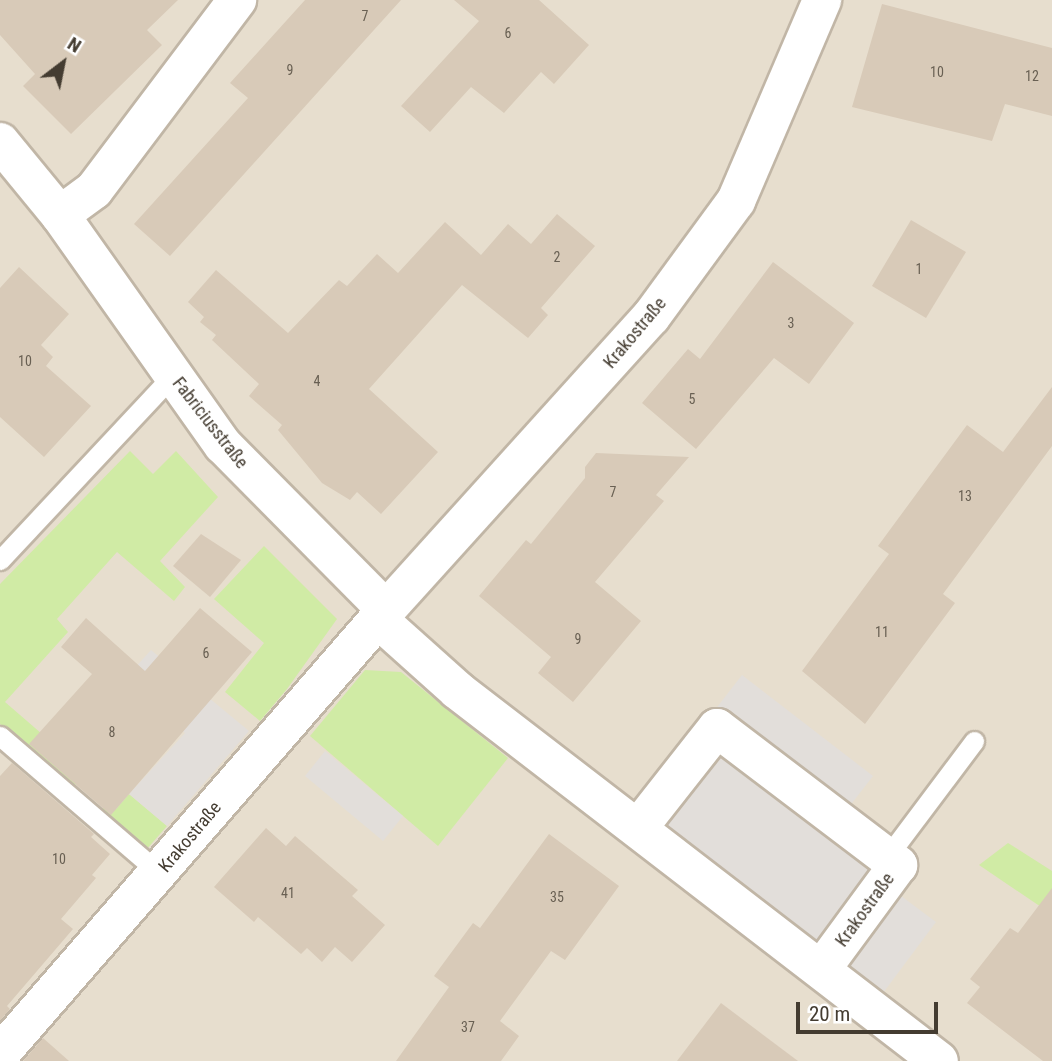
<!DOCTYPE html>
<meta charset="utf-8">
<style>
body{margin:0}
#map{position:relative;width:1052px;height:1061px;overflow:hidden;background:#f2ece1;font-family:"Roboto Condensed",sans-serif}
div>[style]{position:absolute}
.residential>*{inset:0;background:#e7dece}
.green>*{inset:0;background:#d0eba5}
.parking>*{inset:0;background:#e2deda}
.building>*{inset:0;background:#d8cab8}
.roads{filter:drop-shadow(2px 0 #c1b6a6) drop-shadow(-2px 0 #c1b6a6) drop-shadow(0 2px #c1b6a6) drop-shadow(0 -2px #c1b6a6)}
.lane>*{height:19px;margin:-9.5px;padding:0 9.5px;transform-origin:9.5px;border-radius:9.5px;background:#fff}
.street>*{height:38px;margin:-19px;padding:0 19px;transform-origin:19px;border-radius:19px;background:#fff}
span{translate:-50% -50%;white-space:nowrap;text-align:center;line-height:1.15;-webkit-text-stroke:7px #fff;paint-order:stroke}
.number-label{font-size:14px;color:#696053}
.number-label span{-webkit-text-stroke-width:0}
.street-label{font-size:18px;color:#443c31}
.north{position:absolute;left:28px;top:28px;width:70px;height:70px;-webkit-text-stroke:5px #fff;paint-order:stroke;rotate:32deg;font-size:19px;font-weight:700;line-height:28px;text-align:center;color:#443c31}
.north::after{content:'';display:block;margin:auto;width:24px;height:32px;background:#443c31;clip-path:polygon(50% 0,100% 100%,50% 72%,0 100%)}
.scale{position:absolute;left:796px;top:1002px;width:142px;height:32px;box-sizing:border-box;border:4px solid #443c31;border-top:0;padding-left:9px;font-size:21px;line-height:24px;white-space:nowrap;color:#443c31;-webkit-text-stroke:5px #fff;paint-order:stroke}
</style>
<div id="map">
<div class="residential">
<div style="clip-path:polygon(0 0,1052px 0,1052px 1061px,0 1061px)"></div>
</div>
<div class="green">
<div style="clip-path:polygon(130px 451px,153px 474px,176px 451px,218px 497px,160px 561px,185px 587px,174px 601px,117px 552px,57px 619px,68px 632px,5px 702px,86px 772px,75px 785px,101px 808px,116px 809px,129px 794px,167px 826px,146px 850px,0 724px,0 584px)"></div>
<div style="clip-path:polygon(264px 546px,337px 619px,287px 689px,260px 721px,225px 692px,264px 643px,214px 599px)"></div>
<div style="clip-path:polygon(365px 670px,401px 672px,508px 758px,438px 846px,310px 736px)"></div>
<div style="clip-path:polygon(1008px 843px,1052px 871px,1052px 897px,1044px 909px,979px 865px)"></div>
</div>
<div class="parking">
<div style="clip-path:polygon(151px 650px,249px 731px,167px 826px,129px 794px,185px 733px,124px 680px)"></div>
<div style="clip-path:polygon(742px 675px,873px 776px,835px 825px,704px 724px)"></div>
<div style="clip-path:polygon(724px 746px,881px 868px,806px 966px,648px 843px)"></div>
<div style="clip-path:polygon(325px 751px,403px 816px,383px 841px,305px 776px)"></div>
<div style="clip-path:polygon(881px 881px,936px 922px,883px 993px,827px 953px)"></div>
</div>
<div class="building">
<div style="clip-path:polygon(0 0,178px 0,147px 30px,162px 45px,71px 134px,23px 86px,35px 74px,0 35px)"></div>
<div style="clip-path:polygon(305px 0,401px 0,170px 256px,134px 224px,248px 98px,230px 83px)"></div>
<div style="clip-path:polygon(454px 0,539px 0,589px 45px,554px 84px,541px 72px,504px 113px,471px 87px,430px 132px,401px 106px,479px 21px)"></div>
<div style="clip-path:polygon(882px 4px,1052px 48px,1052px 116px,1005px 104px,992px 141px,852px 107px)"></div>
<div style="clip-path:polygon(557px 214px,595px 246px,541px 308px,548px 315px,528px 338px,462px 285px,369px 389px,438px 452px,381px 514px,357px 492px,350px 500px,322px 483px,278px 430px,282px 425px,249px 396px,259px 384px,212px 340px,216px 335px,200px 322px,204px 317px,188px 302px,216px 270px,288px 333px,339px 280px,347px 286px,377px 254px,398px 273px,445px 222px,481px 255px,508px 224px,531px 244px)"></div>
<div style="clip-path:polygon(911px 220px,966px 252px,926px 318px,872px 286px)"></div>
<div style="clip-path:polygon(773px 262px,854px 323px,809px 384px,774px 358px,696px 449px,642px 403px,688px 349px,700px 359px)"></div>
<div style="clip-path:polygon(19px 267px,69px 314px,41px 345px,53px 357px,46px 366px,91px 406px,44px 457px,0 417px,0 288px)"></div>
<div style="clip-path:polygon(1052px 387px,1052px 446px,943px 594px,955px 603px,865px 724px,802px 671px,889px 554px,878px 546px,967px 425px,1003px 452px)"></div>
<div style="clip-path:polygon(596px 453px,689px 457px,656px 495px,664px 501px,595px 582px,641px 621px,573px 702px,538px 673px,551px 657px,479px 596px,526px 540px,531px 544px,585px 478px,585px 467px)"></div>
<div style="clip-path:polygon(201px 534px,241px 560px,210px 597px,173px 566px)"></div>
<div style="clip-path:polygon(200px 608px,252px 652px,111px 815px,29px 744px,92px 674px,61px 647px,86px 618px,145px 671px)"></div>
<div style="clip-path:polygon(12px 763px,94px 834px,91px 837px,110px 854px,92px 875px,96px 878px,61px 919px,73px 929px,7px 1006px,10px 1009px,0 1021px,0 776px)"></div>
<div style="clip-path:polygon(266px 828px,286px 846px,295px 836px,358px 890px,352px 896px,385px 925px,352px 962px,335px 947px,322px 962px,307px 948px,301px 954px,258px 917px,254px 922px,214px 887px)"></div>
<div style="clip-path:polygon(549px 834px,619px 886px,565px 960px,551px 951px,500px 1021px,519px 1036px,501px 1061px,396px 1061px,449px 987px,434px 976px,473px 923px,480px 928px)"></div>
<div style="clip-path:polygon(1052px 888px,1052px 1061px,1043px 1061px,967px 1003px,980px 987px,970px 979px,1010px 928px,1018px 933px)"></div>
<div style="clip-path:polygon(721px 1003px,798px 1061px,677px 1061px)"></div>
<div style="clip-path:polygon(43px 1038px,69px 1061px,23px 1061px)"></div>
</div>
<div class="roads">
<div class="lane">
<div style="left:0;top:560px;width:253px;rotate:-46.9deg"></div>
<div style="left:0;top:736px;width:210px;rotate:40.7deg"></div>
<div style="left:887px;top:857px;width:145px;rotate:-53.1deg"></div>
</div>
<div class="street">
<div style="left:0;top:142px;width:94px;rotate:50.6deg"></div>
<div style="left:60px;top:215px;width:282px;rotate:54.7deg"></div>
<div style="left:223px;top:445px;width:232px;rotate:45.3deg"></div>
<div style="left:60px;top:215px;width:42px;rotate:-36.3deg"></div>
<div style="left:94px;top:190px;width:238px;rotate:-53deg"></div>
<div style="left:378px;top:619px;width:106px;rotate:41.9deg"></div>
<div style="left:457px;top:690px;width:608px;rotate:37.59deg"></div>
<div style="left:639px;top:827px;width:126px;rotate:-51.8deg"></div>
<div style="left:717px;top:728px;width:213px;rotate:37.2deg"></div>
<div style="left:887px;top:857px;width:14px;rotate:36deg"></div>
<div style="left:898px;top:865px;width:130px;rotate:126.3deg"></div>
<div style="left:0;top:1054px;width:588px;rotate:-49deg"></div>
<div style="left:386px;top:610px;width:395px;rotate:-47.9deg"></div>
<div style="left:651px;top:317px;width:144px;rotate:-53.8deg"></div>
<div style="left:736px;top:201px;width:219px;rotate:-66.8deg"></div>
</div>
</div>
<div class="number-label">
<span style="left:365px;top:16px">7</span>
<span style="left:508px;top:33px">6</span>
<span style="left:290px;top:70px">9</span>
<span style="left:937px;top:72px">10</span>
<span style="left:1032px;top:76px">12</span>
<span style="left:557px;top:257px">2</span>
<span style="left:919px;top:269px">1</span>
<span style="left:791px;top:323px">3</span>
<span style="left:25px;top:361px">10</span>
<span style="left:317px;top:381px">4</span>
<span style="left:692px;top:399px">5</span>
<span style="left:613px;top:492px">7</span>
<span style="left:965px;top:496px">13</span>
<span style="left:882px;top:632px">11</span>
<span style="left:578px;top:639px">9</span>
<span style="left:206px;top:653px">6</span>
<span style="left:112px;top:732px">8</span>
<span style="left:59px;top:859px">10</span>
<span style="left:288px;top:893px">41</span>
<span style="left:557px;top:897px">35</span>
<span style="left:468px;top:1027px">37</span>
</div>
<div class="street-label">
<span style="left:635px;top:333px;rotate:-50deg">Krakostraße</span>
<span style="left:210px;top:423px;rotate:52deg">Fabriciusstraße</span>
<span style="left:190px;top:837px;rotate:-50deg">Krakostraße</span>
<span style="left:865px;top:910px;rotate:-54deg">Krakostraße</span>
</div>
<div class="north">N</div>
<div class="scale">20 m</div>
</div>
